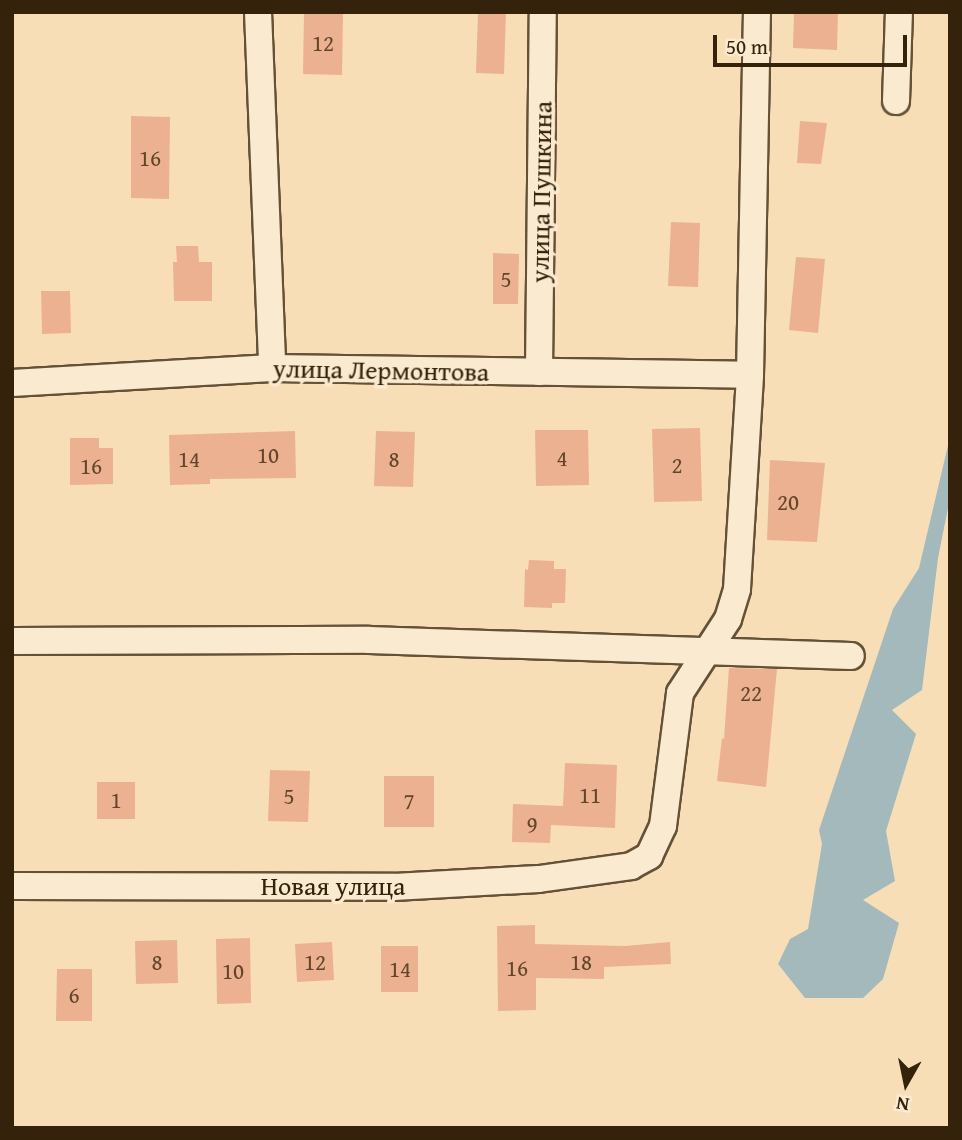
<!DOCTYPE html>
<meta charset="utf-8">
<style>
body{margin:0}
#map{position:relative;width:962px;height:1140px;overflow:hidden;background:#f7deb7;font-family:"Gentium Book Plus",serif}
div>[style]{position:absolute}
.water>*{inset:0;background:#a3b9bb}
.building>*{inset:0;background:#ecb190}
.roads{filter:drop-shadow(2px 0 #655136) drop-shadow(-2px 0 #655136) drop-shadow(0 2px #655136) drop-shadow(0 -2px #655136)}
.minor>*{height:26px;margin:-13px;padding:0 13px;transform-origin:13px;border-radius:13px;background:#faead0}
span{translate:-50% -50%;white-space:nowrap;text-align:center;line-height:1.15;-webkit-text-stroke:7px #faead0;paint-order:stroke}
.number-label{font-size:23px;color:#62462c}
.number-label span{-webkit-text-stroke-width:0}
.street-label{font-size:26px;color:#34220b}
.frame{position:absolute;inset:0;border:14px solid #34220b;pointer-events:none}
.north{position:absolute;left:871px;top:1049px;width:70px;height:70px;-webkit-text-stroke:5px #faead0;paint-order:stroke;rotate:189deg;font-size:19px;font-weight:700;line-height:28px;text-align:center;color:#34220b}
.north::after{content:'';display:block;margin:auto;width:24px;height:32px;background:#34220b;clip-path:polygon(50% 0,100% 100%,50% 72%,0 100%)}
.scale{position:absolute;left:713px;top:35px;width:194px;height:32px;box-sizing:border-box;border:4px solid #34220b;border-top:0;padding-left:9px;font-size:21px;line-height:24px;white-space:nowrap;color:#34220b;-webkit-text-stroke:5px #faead0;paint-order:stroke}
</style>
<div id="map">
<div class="water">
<div style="clip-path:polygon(950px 437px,950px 498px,938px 558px,922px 690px,892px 710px,916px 734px,886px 831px,895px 881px,863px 900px,899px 923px,883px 979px,863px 998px,805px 998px,778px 964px,790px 939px,808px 929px,822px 844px,819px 830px,893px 609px,919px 568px)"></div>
</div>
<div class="building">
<div style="clip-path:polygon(304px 12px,343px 12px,342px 75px,303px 74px)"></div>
<div style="clip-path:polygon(478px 12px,506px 12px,504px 74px,476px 73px)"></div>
<div style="clip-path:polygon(794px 12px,838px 12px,837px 50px,793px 48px)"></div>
<div style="clip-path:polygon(131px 116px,170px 117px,169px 199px,131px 198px)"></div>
<div style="clip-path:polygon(800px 121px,827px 123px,821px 164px,797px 163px)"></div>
<div style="clip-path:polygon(671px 222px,700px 223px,698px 287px,668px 286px)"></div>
<div style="clip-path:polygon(176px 246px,198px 246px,199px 262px,212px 262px,212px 301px,174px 301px,173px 262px,177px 262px)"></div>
<div style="clip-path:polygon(493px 253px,519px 254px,518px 304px,493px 304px)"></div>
<div style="clip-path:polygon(796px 257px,825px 259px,818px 333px,789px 330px)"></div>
<div style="clip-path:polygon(41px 291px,70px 291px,71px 333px,42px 334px)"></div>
<div style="clip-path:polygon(700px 428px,702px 501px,654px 502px,652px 429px)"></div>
<div style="clip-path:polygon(535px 430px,588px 430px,589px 485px,536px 486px)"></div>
<div style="clip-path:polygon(295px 431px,296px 478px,210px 479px,210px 484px,170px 485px,169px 435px)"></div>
<div style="clip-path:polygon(376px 431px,415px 432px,413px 487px,374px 486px)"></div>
<div style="clip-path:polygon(70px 438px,99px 438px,99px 448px,113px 448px,113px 484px,70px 485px)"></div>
<div style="clip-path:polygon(770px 460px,825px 463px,817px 542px,767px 540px)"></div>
<div style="clip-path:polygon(529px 560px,554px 561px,554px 569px,566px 569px,565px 603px,552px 603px,552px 608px,524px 607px,525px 569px,528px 570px)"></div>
<div style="clip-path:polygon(729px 668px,777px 669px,766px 787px,717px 781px,722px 738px,724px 739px)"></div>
<div style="clip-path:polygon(565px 763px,617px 765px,615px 828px,551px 825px,550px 843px,512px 842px,513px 804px,563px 806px)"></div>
<div style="clip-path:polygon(270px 770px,310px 771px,308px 822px,268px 821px)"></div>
<div style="clip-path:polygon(384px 776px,434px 776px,434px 827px,384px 827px)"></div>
<div style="clip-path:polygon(97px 782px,135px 782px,135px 819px,97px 819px)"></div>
<div style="clip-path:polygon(535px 925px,535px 944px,625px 946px,670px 942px,671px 964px,604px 967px,604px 979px,536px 978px,536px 1010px,498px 1011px,497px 926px)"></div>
<div style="clip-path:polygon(250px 938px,251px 1003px,217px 1004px,216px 939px)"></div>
<div style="clip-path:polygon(177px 940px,178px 983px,136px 984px,135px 941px)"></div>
<div style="clip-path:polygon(332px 942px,334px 980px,297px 982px,295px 944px)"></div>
<div style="clip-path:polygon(381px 946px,418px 946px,418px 992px,381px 992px)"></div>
<div style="clip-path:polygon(57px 969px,92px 969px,92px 1021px,56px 1021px)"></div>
</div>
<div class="roads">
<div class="minor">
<div style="left:258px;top:12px;width:356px;rotate:87.7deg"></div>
<div style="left:896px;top:101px;width:89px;rotate:-88.1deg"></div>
<div style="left:539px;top:372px;width:360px;rotate:-89.4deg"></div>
<div style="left:12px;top:383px;width:260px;rotate:-3.3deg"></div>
<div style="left:272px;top:368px;width:478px;rotate:0.8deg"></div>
<div style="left:12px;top:641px;width:357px;rotate:-0.2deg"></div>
<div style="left:369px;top:640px;width:482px;rotate:1.9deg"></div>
<div style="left:12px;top:886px;width:382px;rotate:0.1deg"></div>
<div style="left:394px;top:887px;width:145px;rotate:-3.2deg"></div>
<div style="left:539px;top:879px;width:93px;rotate:-8deg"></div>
<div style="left:631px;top:866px;width:21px;rotate:-29deg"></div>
<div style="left:649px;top:856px;width:33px;rotate:-65deg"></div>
<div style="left:663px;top:826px;width:134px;rotate:-82.7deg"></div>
<div style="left:680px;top:693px;width:88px;rotate:-57deg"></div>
<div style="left:728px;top:619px;width:31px;rotate:-73deg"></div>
<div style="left:737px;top:589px;width:214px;rotate:-86.5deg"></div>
<div style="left:750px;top:375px;width:363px;rotate:-88.9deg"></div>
</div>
</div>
<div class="number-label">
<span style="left:323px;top:43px">12</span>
<span style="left:150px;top:158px">16</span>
<span style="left:506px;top:279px">5</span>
<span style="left:268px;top:455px">10</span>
<span style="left:562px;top:458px">4</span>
<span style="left:189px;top:459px">14</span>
<span style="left:394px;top:459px">8</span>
<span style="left:677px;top:465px">2</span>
<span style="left:91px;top:466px">16</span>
<span style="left:788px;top:502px">20</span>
<span style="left:751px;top:693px">22</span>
<span style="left:590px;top:795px">11</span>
<span style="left:289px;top:796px">5</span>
<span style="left:116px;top:800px">1</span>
<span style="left:409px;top:801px">7</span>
<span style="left:532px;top:824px">9</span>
<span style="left:157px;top:962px">8</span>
<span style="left:315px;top:962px">12</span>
<span style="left:581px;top:962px">18</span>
<span style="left:517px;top:968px">16</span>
<span style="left:400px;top:969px">14</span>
<span style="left:233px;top:971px">10</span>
<span style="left:74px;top:995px">6</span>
</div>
<div class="street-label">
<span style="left:541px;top:192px;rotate:-89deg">улица Пушкина</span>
<span style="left:381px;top:370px;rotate:1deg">улица Лермонтова</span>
<span style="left:333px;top:886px">Новая улица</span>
</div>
<div class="frame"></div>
<div class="north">N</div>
<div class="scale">50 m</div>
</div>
